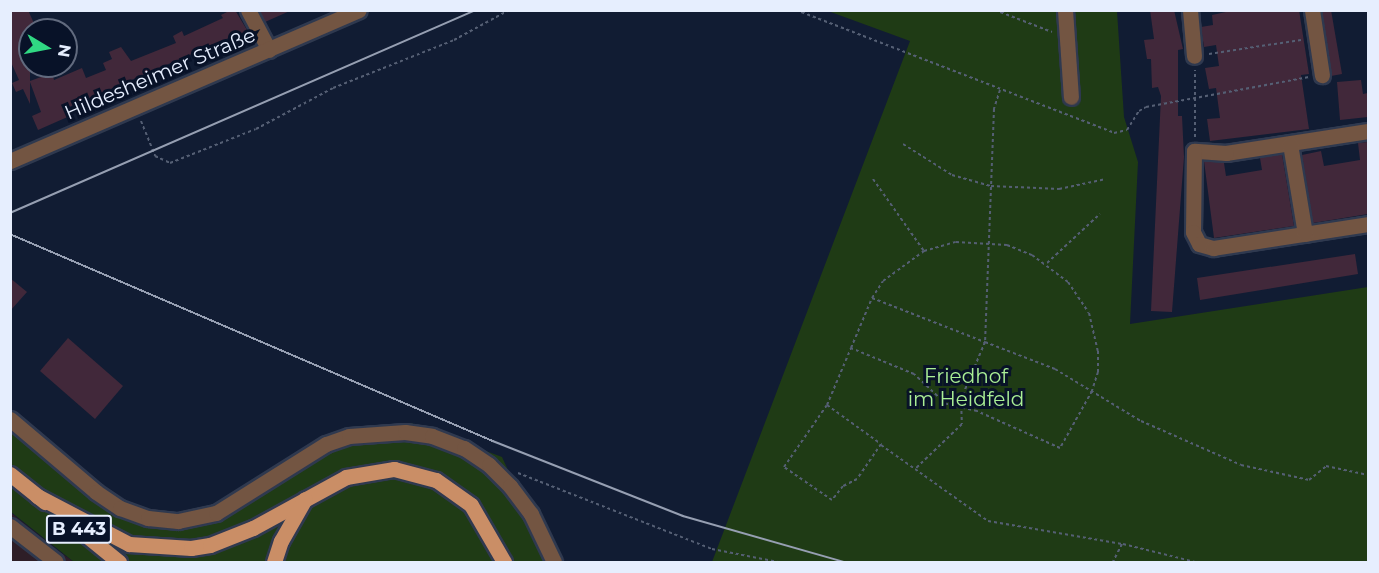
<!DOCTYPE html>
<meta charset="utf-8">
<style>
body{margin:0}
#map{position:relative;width:1379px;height:573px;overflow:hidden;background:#111c33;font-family:Montserrat,sans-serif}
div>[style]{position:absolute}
.commercial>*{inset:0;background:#2e1e27}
.green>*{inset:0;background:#1f3b15}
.building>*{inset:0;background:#41283a}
.path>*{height:2px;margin-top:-1px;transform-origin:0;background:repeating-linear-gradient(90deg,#555f74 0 3px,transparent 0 6px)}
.roads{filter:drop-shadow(2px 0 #2f394f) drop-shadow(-2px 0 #2f394f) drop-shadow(0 2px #2f394f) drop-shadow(0 -2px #2f394f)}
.minor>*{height:15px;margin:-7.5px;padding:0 7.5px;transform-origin:7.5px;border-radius:7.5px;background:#735542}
.major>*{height:15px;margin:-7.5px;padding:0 7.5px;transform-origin:7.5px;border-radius:7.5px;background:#ca8e66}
.tram>*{height:1.5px;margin:-0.75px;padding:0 0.75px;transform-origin:0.75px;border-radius:0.75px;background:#969fb2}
span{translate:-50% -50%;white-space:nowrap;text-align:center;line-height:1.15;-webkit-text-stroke:6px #081228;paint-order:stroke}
.shield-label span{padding:2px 4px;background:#081228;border:2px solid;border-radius:4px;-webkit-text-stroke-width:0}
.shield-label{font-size:18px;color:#e6eefe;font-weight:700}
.street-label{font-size:20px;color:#e6eefe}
.park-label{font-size:20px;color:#aaef95}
.frame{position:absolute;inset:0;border:12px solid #e6eefe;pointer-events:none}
.north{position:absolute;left:18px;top:18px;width:60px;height:60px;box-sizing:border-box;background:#081228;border:2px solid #616a7e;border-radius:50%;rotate:100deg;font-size:16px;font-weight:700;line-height:24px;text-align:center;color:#e6eefe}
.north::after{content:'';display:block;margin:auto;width:21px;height:27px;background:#30d883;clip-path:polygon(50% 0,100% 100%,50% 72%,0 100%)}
</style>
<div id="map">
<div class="commercial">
<div style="clip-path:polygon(10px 512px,60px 552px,74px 562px,11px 562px)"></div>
</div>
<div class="green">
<div style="clip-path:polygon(828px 11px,1117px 11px,1124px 117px,1138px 162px,1130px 324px,1368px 287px,1368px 562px,712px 562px,910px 41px)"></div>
<div style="clip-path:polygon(411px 423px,502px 457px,550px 562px,74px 562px,11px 512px,10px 426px,89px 494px,168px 526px,203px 524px,223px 517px,307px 462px,349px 442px,408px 437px)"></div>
</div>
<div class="building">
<div style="clip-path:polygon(10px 10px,28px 10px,37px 30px,30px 30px,30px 81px,52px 73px,54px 80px,82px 68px,86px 78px,106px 70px,103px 63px,112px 59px,109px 52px,121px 47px,131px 61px,176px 43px,173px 36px,182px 31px,184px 36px,223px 18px,221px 15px,231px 10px,235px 10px,247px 30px,232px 40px,231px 37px,69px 107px,72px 115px,38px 130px,32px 116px,41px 112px,30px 82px,30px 104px,23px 89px,16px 92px,12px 83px,19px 80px,10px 60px)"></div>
<div style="clip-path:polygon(292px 10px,265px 22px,260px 12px,262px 10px)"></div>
<div style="clip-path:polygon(1150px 10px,1174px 10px,1183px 49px,1178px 50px,1178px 116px,1182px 116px,1184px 157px,1172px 312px,1151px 311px,1161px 96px,1158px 87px,1152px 88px,1151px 59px,1147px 59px,1144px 40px,1154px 39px)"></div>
<div style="clip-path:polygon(1235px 10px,1299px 10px,1309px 74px,1301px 75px,1309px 129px,1210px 141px,1207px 119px,1220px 118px,1216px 88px,1209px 89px,1205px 68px,1219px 66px,1216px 45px,1204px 47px,1201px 27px,1213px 25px,1212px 15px)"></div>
<div style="clip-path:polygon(1322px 10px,1331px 10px,1342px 74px,1331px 76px)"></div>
<div style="clip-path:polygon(1361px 80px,1363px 94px,1368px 93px,1368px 117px,1340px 120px,1337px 82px)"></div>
<div style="clip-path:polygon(1368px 142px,1368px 214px,1313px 223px,1302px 155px,1321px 151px,1324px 166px,1360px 160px,1358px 143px)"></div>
<div style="clip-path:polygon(1282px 154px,1294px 226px,1214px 238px,1204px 161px,1224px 163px,1226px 176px,1262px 170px,1260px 158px)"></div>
<div style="clip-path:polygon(1355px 254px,1358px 274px,1200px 300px,1197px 278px)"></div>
<div style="clip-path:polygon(10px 278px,27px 292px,10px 311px)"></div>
<div style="clip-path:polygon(68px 338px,123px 386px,95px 419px,40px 371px)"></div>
</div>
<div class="path">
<div style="left:796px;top:10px;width:341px;rotate:21.1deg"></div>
<div style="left:1114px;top:133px;width:13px;rotate:-13deg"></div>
<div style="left:1127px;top:130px;width:22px;rotate:-58deg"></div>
<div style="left:1139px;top:111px;width:8px;rotate:-30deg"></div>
<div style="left:1146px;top:107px;width:167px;rotate:-10.4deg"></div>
<div style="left:995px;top:10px;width:61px;rotate:21.1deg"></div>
<div style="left:1209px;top:54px;width:93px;rotate:-8.7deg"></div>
<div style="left:1000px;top:90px;width:20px;rotate:108deg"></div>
<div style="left:994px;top:109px;width:233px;rotate:92.2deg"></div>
<div style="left:985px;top:342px;width:75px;rotate:21.1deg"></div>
<div style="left:1055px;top:369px;width:100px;rotate:31.2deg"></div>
<div style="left:1141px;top:421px;width:109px;rotate:23.7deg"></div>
<div style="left:1241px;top:465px;width:70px;rotate:12.4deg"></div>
<div style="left:1309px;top:480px;width:22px;rotate:-39deg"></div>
<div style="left:1326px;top:466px;width:43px;rotate:12.1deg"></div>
<div style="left:141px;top:121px;width:38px;rotate:68deg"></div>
<div style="left:155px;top:156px;width:17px;rotate:25deg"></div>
<div style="left:170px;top:163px;width:92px;rotate:-21.6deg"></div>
<div style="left:256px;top:129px;width:87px;rotate:-28deg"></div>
<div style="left:333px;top:88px;width:130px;rotate:-21.6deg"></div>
<div style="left:454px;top:40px;width:63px;rotate:-28.6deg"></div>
<div style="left:1195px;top:137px;width:67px;rotate:-90deg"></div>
<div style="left:903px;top:144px;width:58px;rotate:32.3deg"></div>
<div style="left:952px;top:175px;width:41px;rotate:15.8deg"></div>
<div style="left:991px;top:186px;width:68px;rotate:2.5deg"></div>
<div style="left:1059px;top:189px;width:48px;rotate:-12deg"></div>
<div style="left:873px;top:179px;width:88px;rotate:54.7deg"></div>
<div style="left:956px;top:242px;width:51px;rotate:3.4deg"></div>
<div style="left:1007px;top:245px;width:27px;rotate:22deg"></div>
<div style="left:1032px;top:255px;width:45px;rotate:36.9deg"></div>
<div style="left:1068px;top:282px;width:37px;rotate:56deg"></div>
<div style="left:1089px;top:313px;width:39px;rotate:77deg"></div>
<div style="left:1098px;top:351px;width:21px;rotate:90deg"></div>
<div style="left:1098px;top:372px;width:20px;rotate:108deg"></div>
<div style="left:1092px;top:391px;width:65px;rotate:119.3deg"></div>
<div style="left:1060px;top:448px;width:91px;rotate:-156deg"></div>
<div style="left:977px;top:411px;width:32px;rotate:-167deg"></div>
<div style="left:946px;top:404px;width:44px;rotate:-136.8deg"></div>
<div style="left:914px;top:374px;width:68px;rotate:-157.6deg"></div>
<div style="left:851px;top:348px;width:54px;rotate:-67.2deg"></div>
<div style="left:872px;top:298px;width:20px;rotate:-57deg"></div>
<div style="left:883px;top:281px;width:51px;rotate:-36.2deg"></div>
<div style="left:924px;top:251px;width:33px;rotate:-16deg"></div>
<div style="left:1047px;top:263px;width:72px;rotate:-42.8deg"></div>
<div style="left:872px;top:298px;width:121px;rotate:21.3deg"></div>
<div style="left:985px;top:342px;width:62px;rotate:112.8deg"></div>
<div style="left:961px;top:399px;width:25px;rotate:88deg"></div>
<div style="left:962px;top:424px;width:65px;rotate:136.2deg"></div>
<div style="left:915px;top:469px;width:90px;rotate:35.5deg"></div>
<div style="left:988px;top:521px;width:136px;rotate:9.7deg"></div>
<div style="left:1122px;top:544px;width:20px;rotate:117deg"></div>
<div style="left:827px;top:405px;width:67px;rotate:35.8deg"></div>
<div style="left:881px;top:444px;width:42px;rotate:124.4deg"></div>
<div style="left:857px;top:479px;width:16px;rotate:153deg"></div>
<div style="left:843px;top:486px;width:18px;rotate:128deg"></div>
<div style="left:832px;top:500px;width:58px;rotate:-145.5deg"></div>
<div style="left:784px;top:467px;width:75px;rotate:-55.3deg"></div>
<div style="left:827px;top:405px;width:62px;rotate:-67.2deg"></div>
<div style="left:881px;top:445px;width:42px;rotate:35.2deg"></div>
<div style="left:518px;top:473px;width:208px;rotate:21.4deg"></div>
<div style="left:712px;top:549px;width:67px;rotate:11.1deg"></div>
<div style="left:1123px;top:544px;width:74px;rotate:14deg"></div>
</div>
<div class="roads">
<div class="minor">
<div style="left:248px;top:10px;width:45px;rotate:62.3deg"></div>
<div style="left:1065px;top:10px;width:87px;rotate:86.1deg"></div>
<div style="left:1190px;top:10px;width:46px;rotate:85deg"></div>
<div style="left:1312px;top:10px;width:66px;rotate:81.3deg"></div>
<div style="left:1368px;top:131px;width:144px;rotate:171.2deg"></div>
<div style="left:1226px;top:153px;width:32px;rotate:-176deg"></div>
<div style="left:1194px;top:151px;width:81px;rotate:90.7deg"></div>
<div style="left:1193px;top:232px;width:13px;rotate:63deg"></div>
<div style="left:1199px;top:244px;width:15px;rotate:16deg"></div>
<div style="left:1213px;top:248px;width:157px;rotate:-8.8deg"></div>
<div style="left:1290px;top:144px;width:91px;rotate:80.5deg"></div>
<div style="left:10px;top:161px;width:380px;rotate:-23.4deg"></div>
<div style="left:10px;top:419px;width:113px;rotate:40.3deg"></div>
<div style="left:96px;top:492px;width:29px;rotate:34deg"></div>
<div style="left:120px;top:508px;width:30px;rotate:20deg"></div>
<div style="left:148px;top:518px;width:30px;rotate:6deg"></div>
<div style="left:178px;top:521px;width:39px;rotate:-12deg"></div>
<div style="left:216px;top:513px;width:130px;rotate:-32.1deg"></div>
<div style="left:326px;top:444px;width:24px;rotate:-19deg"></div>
<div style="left:349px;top:436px;width:56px;rotate:-4.1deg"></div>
<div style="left:405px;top:432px;width:27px;rotate:8deg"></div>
<div style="left:432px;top:436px;width:34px;rotate:21deg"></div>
<div style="left:464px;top:448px;width:30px;rotate:34deg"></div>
<div style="left:489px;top:465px;width:30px;rotate:45deg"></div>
<div style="left:510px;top:486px;width:35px;rotate:53deg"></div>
<div style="left:531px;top:514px;width:53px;rotate:64.4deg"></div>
<div style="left:10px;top:526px;width:58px;rotate:38deg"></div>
</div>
<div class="major">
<div style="left:10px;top:474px;width:45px;rotate:38.7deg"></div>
<div style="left:37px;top:496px;width:104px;rotate:27.6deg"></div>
<div style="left:129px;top:544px;width:62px;rotate:3.7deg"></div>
<div style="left:191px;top:548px;width:19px;rotate:-9deg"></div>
<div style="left:210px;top:545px;width:46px;rotate:-21.6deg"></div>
<div style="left:253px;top:528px;width:106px;rotate:-28.7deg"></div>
<div style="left:346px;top:477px;width:49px;rotate:-9.5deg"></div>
<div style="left:394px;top:469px;width:43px;rotate:14.7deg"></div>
<div style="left:436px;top:480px;width:43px;rotate:35.5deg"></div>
<div style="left:471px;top:505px;width:66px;rotate:59.9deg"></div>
<div style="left:71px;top:523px;width:62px;rotate:39.1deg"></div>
<div style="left:274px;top:562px;width:22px;rotate:-72deg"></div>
<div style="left:281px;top:541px;width:48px;rotate:-60.3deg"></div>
</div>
</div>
<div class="tram">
<div style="left:10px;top:213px;width:508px;rotate:-23.54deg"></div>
<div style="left:10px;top:234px;width:525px;rotate:23.2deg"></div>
<div style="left:493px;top:441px;width:204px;rotate:21.5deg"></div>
<div style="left:683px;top:516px;width:168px;rotate:15.9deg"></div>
</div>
<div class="shield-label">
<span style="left:79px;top:529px">B 443</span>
</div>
<div class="street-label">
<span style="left:160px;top:74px;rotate:-23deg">Hildesheimer Straße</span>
</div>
<div class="park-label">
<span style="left:966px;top:388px">Friedhof<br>im Heidfeld</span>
</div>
<div class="frame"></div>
<div class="north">N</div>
</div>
